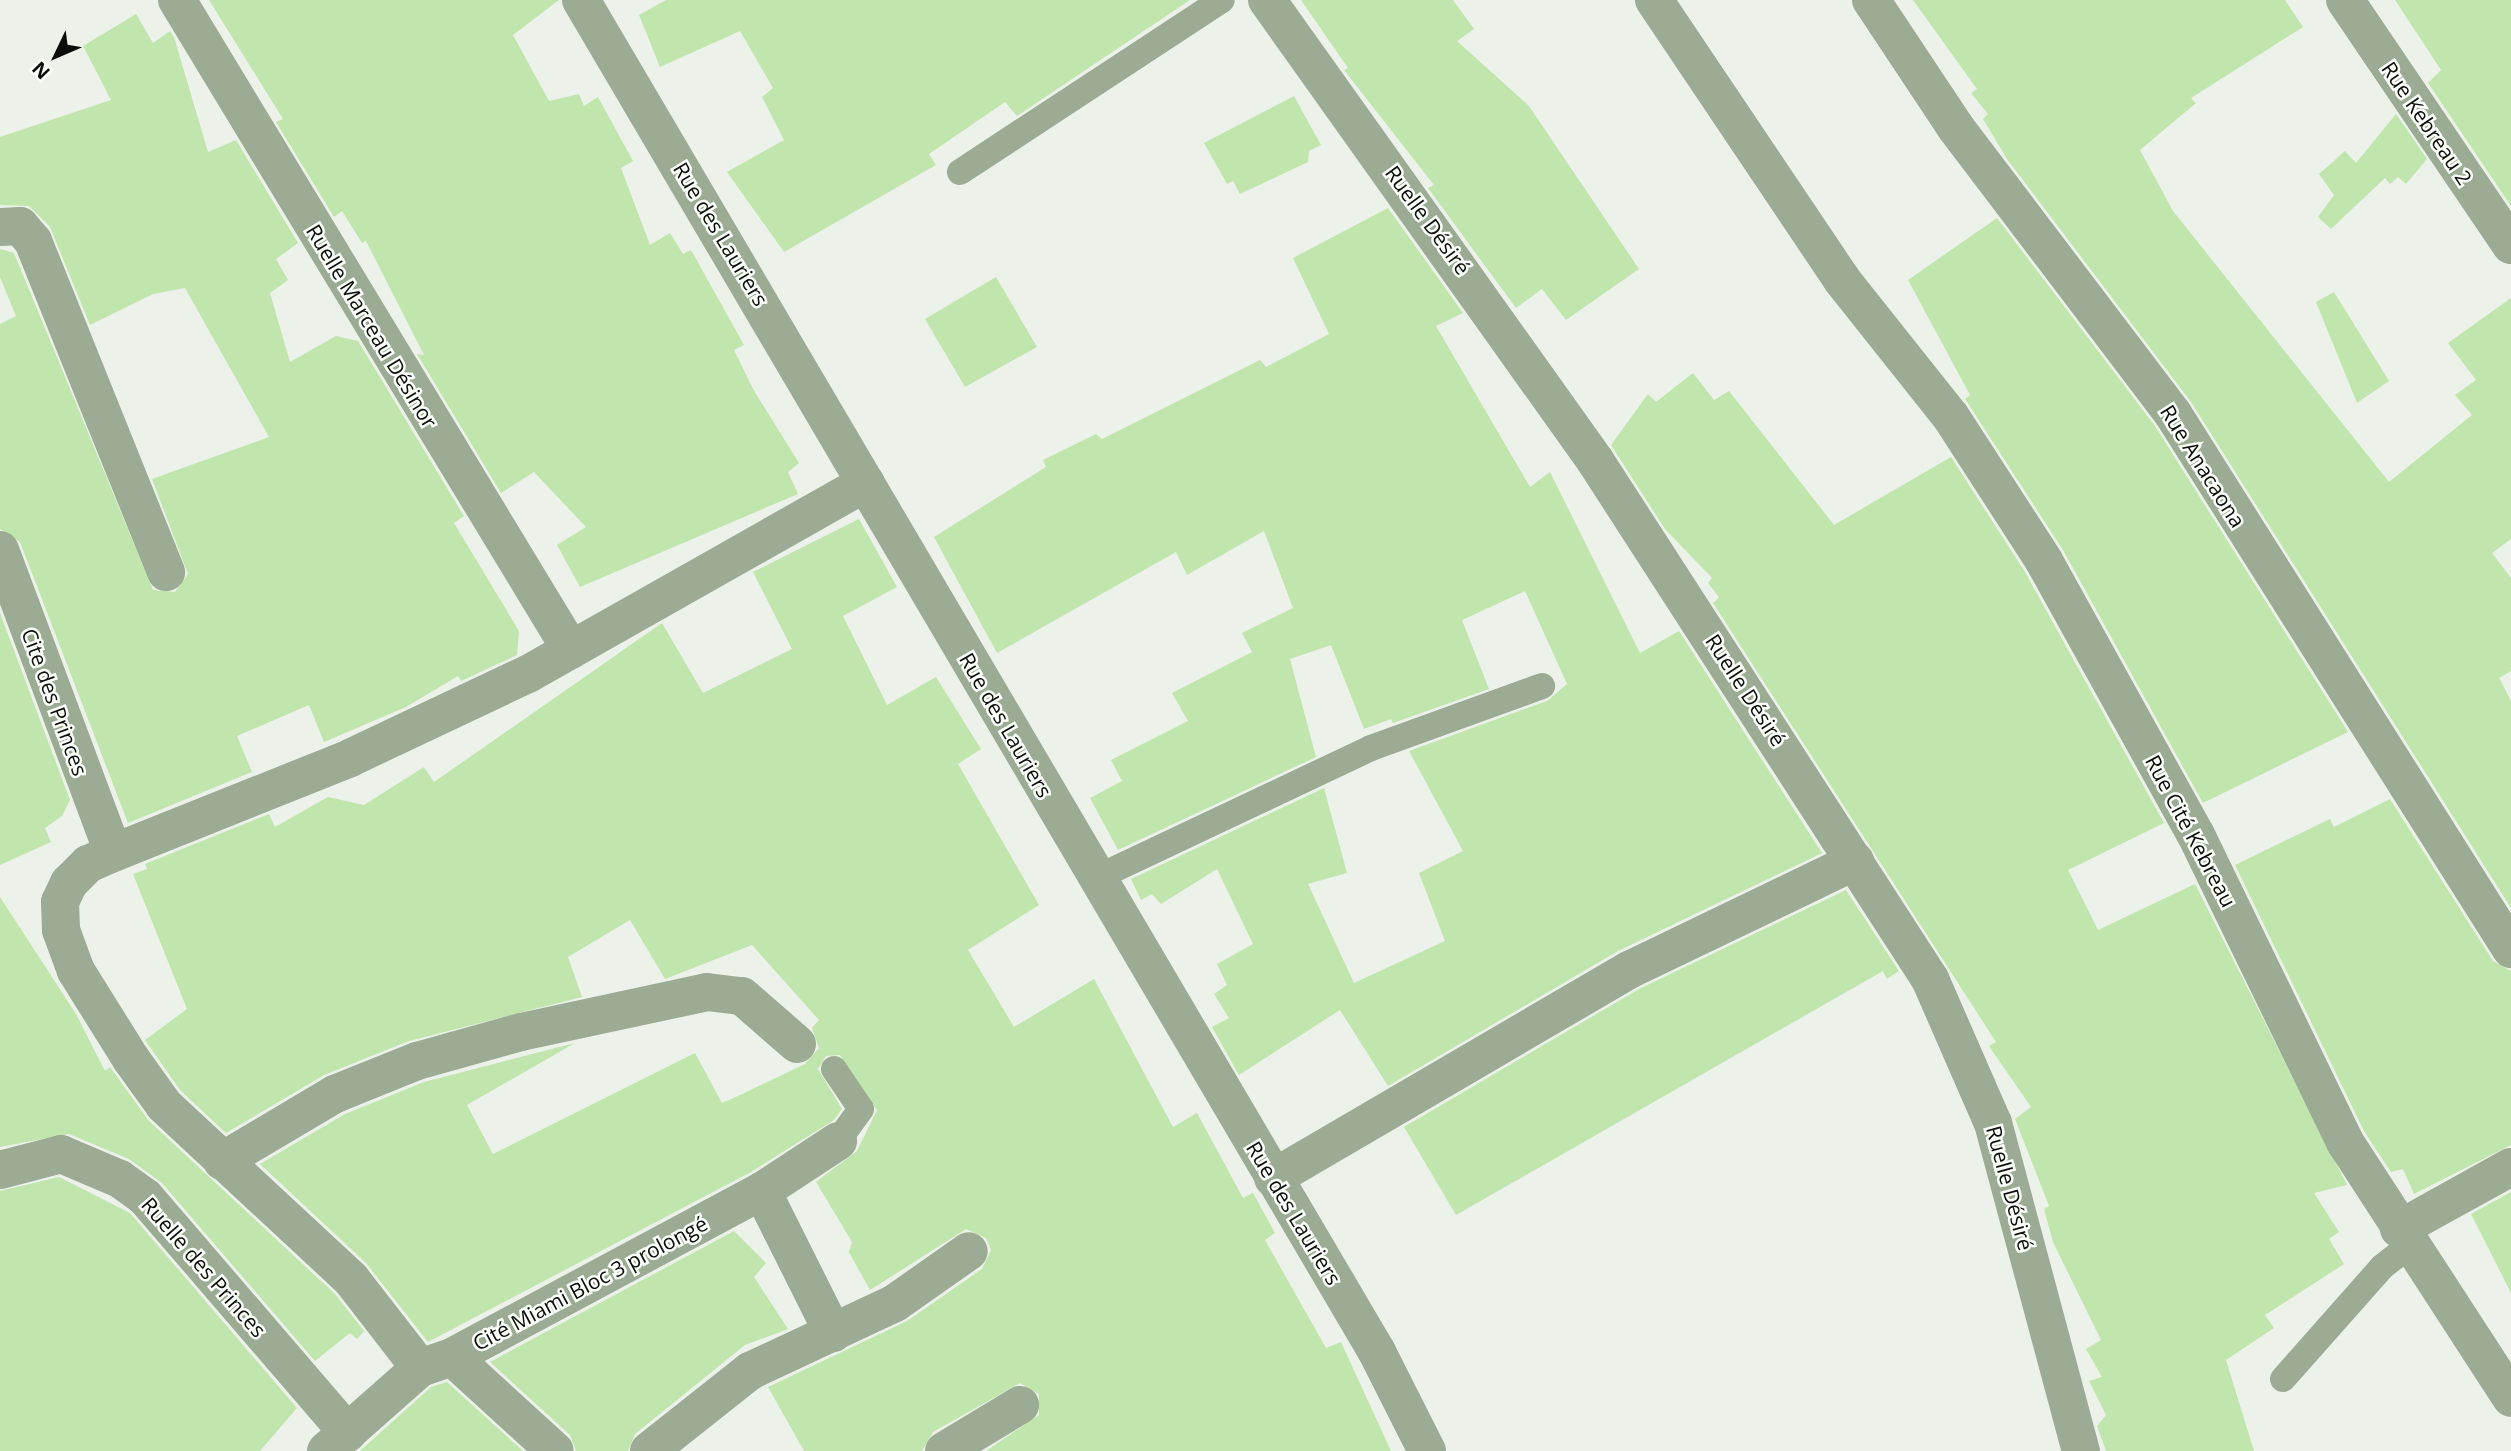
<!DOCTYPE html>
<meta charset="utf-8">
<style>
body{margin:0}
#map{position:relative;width:2511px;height:1451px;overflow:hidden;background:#ecf2e9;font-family:"Open Sans",sans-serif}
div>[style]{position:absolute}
.building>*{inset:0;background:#c0e5ad}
.service>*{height:26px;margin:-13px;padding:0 13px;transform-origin:13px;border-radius:13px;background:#9cab94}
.minor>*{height:38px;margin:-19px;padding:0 19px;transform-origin:19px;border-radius:19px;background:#9cab94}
span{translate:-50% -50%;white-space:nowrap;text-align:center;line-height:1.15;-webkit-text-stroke:5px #fbfff9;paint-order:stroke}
.street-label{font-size:21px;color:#0b0d0a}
.north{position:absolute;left:21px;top:21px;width:70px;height:70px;-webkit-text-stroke:5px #fbfff9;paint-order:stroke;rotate:226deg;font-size:19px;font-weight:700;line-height:28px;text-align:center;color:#0b0d0a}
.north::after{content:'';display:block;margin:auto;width:24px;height:32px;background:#0b0d0a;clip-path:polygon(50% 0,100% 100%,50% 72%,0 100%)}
</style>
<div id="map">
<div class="building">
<div style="clip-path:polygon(209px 0,559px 0,513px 35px,549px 101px,579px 94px,584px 106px,598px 97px,633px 161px,621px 168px,650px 245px,670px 233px,683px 254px,691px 250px,744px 345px,734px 350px,753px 389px,799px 463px,788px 472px,798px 494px,580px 587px,557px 545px,586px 527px,534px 472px,501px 493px,417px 354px,424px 355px,366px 241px,362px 243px,342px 211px,334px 217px,276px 122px,283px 119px)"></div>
<div style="clip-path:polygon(666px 0,1190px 0,1017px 116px,1005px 102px,929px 154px,936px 165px,784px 252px,727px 172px,784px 140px,762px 97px,773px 88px,740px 31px,660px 67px,639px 15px)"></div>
<div style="clip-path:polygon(1301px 0,1453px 0,1474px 29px,1457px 41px,1529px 106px,1639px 269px,1566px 320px,1542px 289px,1516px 308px,1428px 188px,1434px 185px,1344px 70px,1348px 68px)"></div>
<div style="clip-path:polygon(1913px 0,2285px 0,2303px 27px,2191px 98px,2196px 103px,2140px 150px,2173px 211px,2389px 482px,2472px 415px,2455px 395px,2476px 380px,2448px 343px,2511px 298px,2511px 539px,2492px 553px,2511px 578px,2511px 671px,2499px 678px,2511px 701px,2511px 908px,2191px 402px,2007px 159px,1983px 119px,1988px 114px,1971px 93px,1977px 89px)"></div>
<div style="clip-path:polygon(2395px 0,2511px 0,2511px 206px,2428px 83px,2441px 70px)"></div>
<div style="clip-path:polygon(136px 14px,153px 43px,170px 31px,174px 37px,208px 152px,236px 140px,298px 243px,276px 259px,288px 280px,270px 293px,290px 362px,336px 336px,358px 341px,464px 516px,454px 523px,519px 631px,517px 655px,461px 681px,458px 676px,406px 707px,324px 742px,309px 705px,237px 736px,252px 772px,128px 823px,20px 542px,0 529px,0 324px,16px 316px,0 277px,0 249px,14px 253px,153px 590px,175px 592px,188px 574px,152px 479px,269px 437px,185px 288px,153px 294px,90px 325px,50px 227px,29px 206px,0 205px,0 137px,111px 100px,83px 46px)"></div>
<div style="clip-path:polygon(1294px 96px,1321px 145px,1309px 151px,1308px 162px,1240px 194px,1233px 181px,1227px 184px,1204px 143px)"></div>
<div style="clip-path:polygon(2396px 114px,2427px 159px,2406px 184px,2398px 177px,2390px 184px,2385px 178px,2331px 229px,2318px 217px,2334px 195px,2319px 174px,2345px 151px,2356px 163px)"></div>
<div style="clip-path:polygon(1388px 208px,1463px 313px,1436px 326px,1530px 487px,1550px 472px,1640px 653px,1679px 631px,1822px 853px,1618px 951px,1388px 1086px,1340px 1010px,1239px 1075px,1212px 1027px,1229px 1018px,1214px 994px,1227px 985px,1217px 964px,1253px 944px,1217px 869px,1161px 904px,1152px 894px,1141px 900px,1131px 879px,1324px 788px,1347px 873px,1308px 884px,1354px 983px,1445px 941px,1419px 873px,1463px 851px,1409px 751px,1547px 701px,1567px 684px,1525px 591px,1462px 620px,1489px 689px,1393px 723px,1391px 719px,1364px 729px,1331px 645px,1290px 659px,1316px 757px,1118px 850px,1090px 798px,1122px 781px,1111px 760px,1188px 721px,1172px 693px,1252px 652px,1242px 633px,1293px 608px,1264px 531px,1187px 575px,1176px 552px,997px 653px,934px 537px,1046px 467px,1043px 460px,1096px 434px,1102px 439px,1260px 360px,1266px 367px,1329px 334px,1293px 258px)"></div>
<div style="clip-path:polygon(1997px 218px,2155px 426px,2348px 732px,2203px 803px,2063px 550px,1965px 399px,1970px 395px,1908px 280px)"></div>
<div style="clip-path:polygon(996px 277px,1037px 347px,965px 387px,925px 319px)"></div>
<div style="clip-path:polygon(2334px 292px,2389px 381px,2357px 403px,2316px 302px)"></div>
<div style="clip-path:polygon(1693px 373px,1714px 400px,1729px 391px,1834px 525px,1951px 457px,2025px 572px,2164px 823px,2068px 870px,2098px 930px,2195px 884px,2347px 1185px,2314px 1193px,2339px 1232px,2329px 1239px,2344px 1264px,2265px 1315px,2274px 1328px,2226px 1360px,2254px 1451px,2106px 1451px,2097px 1426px,2106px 1415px,2089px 1381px,2102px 1377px,2086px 1349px,2101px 1340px,2053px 1242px,2044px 1209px,2049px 1206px,2015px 1119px,2031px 1107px,1989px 1046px,1996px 1042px,1713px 603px,1719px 597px,1708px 583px,1712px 578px,1665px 529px,1611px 445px,1648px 394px,1656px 402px)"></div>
<div style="clip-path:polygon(859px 519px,897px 587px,843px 616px,887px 705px,936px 677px,981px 749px,958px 764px,1039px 905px,968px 950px,1014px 1027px,1094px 979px,1173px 1127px,1197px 1113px,1243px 1198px,1253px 1193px,1275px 1233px,1265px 1240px,1326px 1348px,1341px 1342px,1391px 1451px,986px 1451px,1039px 1415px,1039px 1394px,1020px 1383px,933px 1432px,922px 1451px,804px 1451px,768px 1387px,907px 1321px,982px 1269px,991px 1250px,986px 1238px,966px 1229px,870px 1290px,849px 1252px,852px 1242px,816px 1182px,857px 1151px,877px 1110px,840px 1055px,826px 1056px,818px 1069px,842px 1109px,834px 1120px,751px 1172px,428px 1342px,366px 1263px,260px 1164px,345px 1114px,424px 1082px,575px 1043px,467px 1105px,493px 1154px,695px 1053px,722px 1103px,738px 1096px,805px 1064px,819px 1048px,812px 1028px,819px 1020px,752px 945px,665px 979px,630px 920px,568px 957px,582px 997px,409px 1041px,324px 1075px,226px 1133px,180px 1090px,145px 1040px,187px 1009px,133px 874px,147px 869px,145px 864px,269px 814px,275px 827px,328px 797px,364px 805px,424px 767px,434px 782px,662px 623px,703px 693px,792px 649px,753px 572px)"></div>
<div style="clip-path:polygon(0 613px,70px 800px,62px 816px,45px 828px,51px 842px,0 865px)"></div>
<div style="clip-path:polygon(2390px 799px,2493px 961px,2511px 971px,2511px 1145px,2414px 1194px,2403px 1169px,2391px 1172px,2364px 1131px,2235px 865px,2330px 819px,2334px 827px)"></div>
<div style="clip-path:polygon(1846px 890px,1899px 971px,1887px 979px,1883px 971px,1456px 1215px,1404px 1127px,1639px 989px)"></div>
<div style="clip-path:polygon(0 897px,76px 1014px,105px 1071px,110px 1067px,149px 1121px,335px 1294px,364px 1331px,357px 1339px,350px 1333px,315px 1361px,162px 1183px,129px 1159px,69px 1134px,0 1147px)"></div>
<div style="clip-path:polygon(59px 1177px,130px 1213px,297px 1408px,260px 1451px,0 1451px,0 1191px)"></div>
<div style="clip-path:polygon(2511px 1192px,2511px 1293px,2471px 1214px)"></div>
<div style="clip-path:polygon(734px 1231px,766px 1263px,754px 1277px,788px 1329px,745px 1345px,635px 1434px,628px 1451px,576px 1451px,570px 1435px,490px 1362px)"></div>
<div style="clip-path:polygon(447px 1382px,523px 1451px,360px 1451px,431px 1387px)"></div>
</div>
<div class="service">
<div style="left:960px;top:172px;width:313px;rotate:-33.3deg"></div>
<div style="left:1094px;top:879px;width:306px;rotate:-25.3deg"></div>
<div style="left:1371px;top:748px;width:182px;rotate:-19.9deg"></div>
<div style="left:834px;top:1069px;width:48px;rotate:56deg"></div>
<div style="left:861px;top:1109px;width:39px;rotate:126deg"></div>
<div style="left:2283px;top:1379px;width:149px;rotate:-48.5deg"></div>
<div style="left:2382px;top:1267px;width:36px;rotate:-38deg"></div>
</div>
<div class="minor">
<div style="left:177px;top:0;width:760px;rotate:58.78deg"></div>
<div style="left:581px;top:0;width:1569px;rotate:59.51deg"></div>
<div style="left:1377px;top:1352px;width:111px;rotate:63.2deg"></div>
<div style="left:1267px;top:0;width:567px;rotate:54.54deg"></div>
<div style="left:1596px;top:462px;width:616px;rotate:57.14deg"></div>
<div style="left:1930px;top:979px;width:157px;rotate:66.4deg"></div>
<div style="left:1993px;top:1123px;width:340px;rotate:75deg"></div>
<div style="left:1654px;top:0;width:337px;rotate:56.1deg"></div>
<div style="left:1842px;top:280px;width:175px;rotate:51.5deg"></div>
<div style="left:1951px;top:417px;width:171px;rotate:57.1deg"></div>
<div style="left:2044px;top:561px;width:313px;rotate:61deg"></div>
<div style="left:2196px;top:835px;width:341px;rotate:64.1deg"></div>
<div style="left:2345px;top:1142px;width:305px;rotate:57deg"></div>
<div style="left:1871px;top:0;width:154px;rotate:56.4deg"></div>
<div style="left:1956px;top:128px;width:359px;rotate:52.8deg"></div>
<div style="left:2173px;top:414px;width:633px;rotate:57.72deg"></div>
<div style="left:2345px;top:0;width:296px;rotate:55.9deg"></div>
<div style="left:0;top:227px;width:20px;rotate:-3deg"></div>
<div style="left:20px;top:226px;width:20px;rotate:49deg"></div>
<div style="left:33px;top:241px;width:357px;rotate:68.1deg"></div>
<div style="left:0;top:550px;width:323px;rotate:69.5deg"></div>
<div style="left:222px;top:1161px;width:131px;rotate:-30.7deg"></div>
<div style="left:335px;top:1094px;width:88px;rotate:-21.9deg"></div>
<div style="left:417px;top:1061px;width:108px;rotate:-15.6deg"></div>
<div style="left:521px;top:1032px;width:190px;rotate:-12.1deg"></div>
<div style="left:707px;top:992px;width:35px;rotate:7deg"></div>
<div style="left:742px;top:996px;width:73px;rotate:41.1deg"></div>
<div style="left:0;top:1170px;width:63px;rotate:-14.7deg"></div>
<div style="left:61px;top:1154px;width:64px;rotate:23deg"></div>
<div style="left:120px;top:1179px;width:31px;rotate:36deg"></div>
<div style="left:145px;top:1197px;width:311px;rotate:49.3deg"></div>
<div style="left:1273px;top:1178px;width:412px;rotate:-30.3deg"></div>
<div style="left:1629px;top:970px;width:251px;rotate:-25.7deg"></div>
<div style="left:762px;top:1191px;width:159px;rotate:63.4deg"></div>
<div style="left:2399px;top:1229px;width:128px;rotate:-29deg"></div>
<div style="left:452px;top:1357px;width:139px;rotate:42.4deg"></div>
<div style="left:420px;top:1368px;width:113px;rotate:-127.8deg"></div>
<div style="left:351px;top:1279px;width:255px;rotate:-137.1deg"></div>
<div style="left:164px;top:1105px;width:57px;rotate:-125.7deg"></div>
<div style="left:131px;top:1059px;width:104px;rotate:-122deg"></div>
<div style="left:76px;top:971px;width:44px;rotate:-110.1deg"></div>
<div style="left:61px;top:930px;width:28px;rotate:-92deg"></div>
<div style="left:60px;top:902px;width:21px;rotate:-65deg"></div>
<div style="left:69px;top:883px;width:27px;rotate:-45deg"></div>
<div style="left:88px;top:864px;width:27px;rotate:-24deg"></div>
<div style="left:113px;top:853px;width:255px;rotate:-21.8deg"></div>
<div style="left:350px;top:758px;width:197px;rotate:-25.3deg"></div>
<div style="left:528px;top:674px;width:388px;rotate:-29.5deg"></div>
<div style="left:326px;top:1451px;width:125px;rotate:-41.4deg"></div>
<div style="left:420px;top:1368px;width:34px;rotate:-19deg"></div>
<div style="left:452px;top:1357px;width:352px;rotate:-28.2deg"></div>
<div style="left:762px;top:1191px;width:91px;rotate:-33.3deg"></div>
<div style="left:649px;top:1451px;width:129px;rotate:-38.4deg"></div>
<div style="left:750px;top:1371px;width:160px;rotate:-25.1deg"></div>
<div style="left:895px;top:1303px;width:90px;rotate:-35.1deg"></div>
<div style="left:944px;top:1451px;width:89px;rotate:-31.2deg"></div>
</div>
<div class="street-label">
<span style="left:2427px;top:123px;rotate:56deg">Rue Kebreau 2</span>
<span style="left:1428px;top:220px;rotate:54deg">Ruelle Désiré</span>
<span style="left:721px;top:234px;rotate:59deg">Rue des Lauriers</span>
<span style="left:372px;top:326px;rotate:59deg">Ruelle Marceau Désinor</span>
<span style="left:2203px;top:466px;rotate:58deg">Rue Anacaona</span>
<span style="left:1746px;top:690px;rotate:57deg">Ruelle Désiré</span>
<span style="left:55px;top:702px;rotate:70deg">Cite des Princes</span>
<span style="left:1006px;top:725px;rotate:60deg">Rue des Lauriers</span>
<span style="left:2191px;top:831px;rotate:62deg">Rue Cité Kebreau</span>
<span style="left:2010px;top:1188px;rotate:75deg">Ruelle Désiré</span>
<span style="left:1294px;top:1213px;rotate:59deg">Rue des Lauriers</span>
<span style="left:204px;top:1267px;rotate:49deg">Ruelle des Princes</span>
<span style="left:590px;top:1283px;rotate:-28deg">Cité Miami Bloc 3 prolongé</span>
</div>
<div class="north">N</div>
</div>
